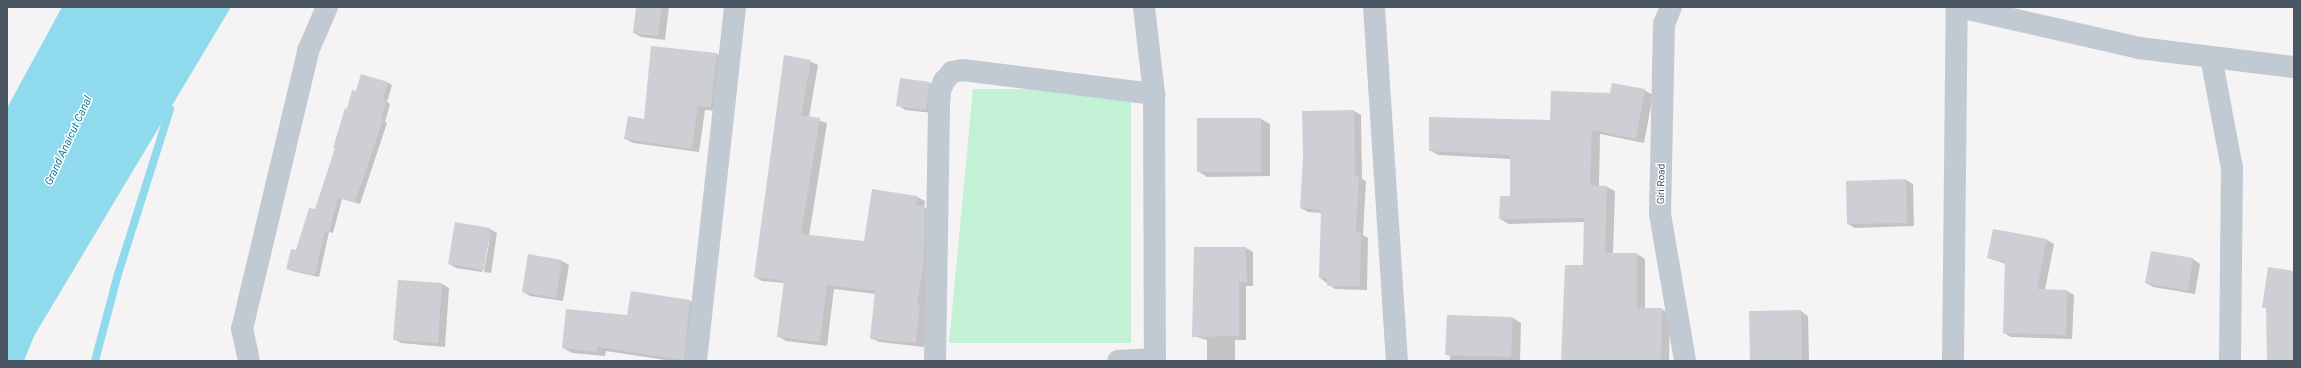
<!DOCTYPE html>
<style>
body{margin:0}
#map{position:relative;width:2301px;height:368px;overflow:hidden;background:#f5f3f3;font-family:Roboto,sans-serif}
div>[style]{position:absolute}
.green>*{inset:0;background:#c3f1d5}
.water>*{inset:0;background:#90daee}
.shadow>*{inset:0;background:#0003}
.stream>*{height:8px;margin:-4px;padding:0 4px;transform-origin:4px;border-radius:4px;background:#90daee}
.building>*{inset:0;background:#cdcfd5}
.street>*{height:22px;margin:-11px;padding:0 11px;transform-origin:11px;border-radius:11px;background:#c1cad2}
span{translate:-50% -50%;white-space:nowrap;text-align:center;line-height:1.15;-webkit-text-stroke:3px #fff;paint-order:stroke}
.street-label{font-size:10px;color:#4a5661}
.water-label{font-size:11px;color:#0c7c9b;font-style:italic}
.frame{position:absolute;inset:0;border:8px solid #4a5661;pointer-events:none}
</style>
<div id="map">
<div class="green">
<div style="clip-path:polygon(973px 89px,1131px 89px,1131px 343px,949px 343px)"></div>
</div>
<div class="water">
<div style="clip-path:polygon(62px 7px,231px 7px,34px 336px,24px 361px,7px 361px,7px 108px)"></div>
</div>
<div class="shadow">
<div style="clip-path:polygon(637px 7px,669px 7px,665px 40px,641px 37px,634px 33px)"></div>
<div style="clip-path:polygon(652px 47px,717px 54px,725px 58px,719px 111px,705px 110px,699px 152px,633px 143px,625px 139px,645px 120px)"></div>
<div style="clip-path:polygon(810px 61px,818px 65px,809px 117px,827px 123px,809px 236px,865px 242px,873px 190px,917px 197px,925px 201px,924px 207px,932px 212px,931px 266px,925px 308px,928px 309px,924px 347px,879px 342px,871px 338px,876px 294px,834px 289px,827px 346px,786px 341px,778px 336px,785px 283px,762px 281px,755px 277px)"></div>
<div style="clip-path:polygon(901px 79px,930px 83px,937px 87px,933px 113px,905px 110px,898px 105px)"></div>
<div style="clip-path:polygon(388px 83px,392px 85px,387px 102px,390px 104px,385px 122px,387px 123px,360px 204px,342px 199px,333px 233px,329px 232px,319px 277px,292px 271px,287px 268px,315px 211px,348px 110px,356px 92px)"></div>
<div style="clip-path:polygon(1644px 90px,1653px 95px,1644px 143px,1600px 134px,1599px 186px,1607px 187px,1615px 191px,1613px 254px,1637px 254px,1645px 259px,1645px 309px,1661px 309px,1670px 314px,1669px 361px,1562px 361px,1584px 266px,1585px 222px,1509px 224px,1500px 219px,1511px 197px,1511px 159px,1438px 155px,1430px 150px,1551px 121px,1611px 94px)"></div>
<div style="clip-path:polygon(1354px 111px,1361px 115px,1362px 179px,1366px 181px,1363px 235px,1368px 238px,1367px 290px,1335px 289px,1320px 278px,1322px 213px,1308px 212px,1301px 208px)"></div>
<div style="clip-path:polygon(1261px 119px,1270px 124px,1270px 176px,1207px 177px,1198px 171px)"></div>
<div style="clip-path:polygon(1906px 180px,1913px 184px,1914px 226px,1855px 228px,1848px 224px)"></div>
<div style="clip-path:polygon(455px 223px,490px 229px,497px 233px,491px 273px,484px 272px,491px 230px,482px 272px,456px 268px,449px 264px)"></div>
<div style="clip-path:polygon(2047px 240px,2054px 244px,2045px 290px,2067px 291px,2074px 295px,2072px 339px,2011px 337px,2004px 333px,2006px 264px,1988px 258px)"></div>
<div style="clip-path:polygon(1195px 248px,1246px 248px,1253px 252px,1253px 286px,1246px 286px,1246px 340px,1235px 340px,1235px 361px,1207px 361px,1207px 340px,1193px 336px)"></div>
<div style="clip-path:polygon(2152px 252px,2193px 259px,2200px 264px,2195px 294px,2153px 287px,2146px 283px)"></div>
<div style="clip-path:polygon(562px 261px,569px 265px,563px 301px,530px 296px,523px 292px)"></div>
<div style="clip-path:polygon(442px 284px,449px 288px,445px 347px,401px 343px,394px 339px)"></div>
<div style="clip-path:polygon(690px 301px,699px 306px,693px 361px,672px 361px,606px 351px,605px 356px,572px 353px,563px 348px,628px 316px)"></div>
<div style="clip-path:polygon(1801px 311px,1808px 316px,1809px 361px,1751px 361px,1750px 312px)"></div>
<div style="clip-path:polygon(1513px 318px,1521px 323px,1520px 361px,1450px 361px,1450px 356px,1446px 354px)"></div>
</div>
<div class="stream">
<div style="left:95px;top:361px;width:90px;rotate:-75.2deg"></div>
<div style="left:118px;top:274px;width:173px;rotate:-72.5deg"></div>
</div>
<div class="building">
<div style="clip-path:polygon(636px 7px,662px 7px,658px 36px,633px 33px)"></div>
<div style="clip-path:polygon(651px 46px,717px 53px,711px 107px,698px 106px,692px 149px,624px 139px,628px 116px,644px 119px)"></div>
<div style="clip-path:polygon(784px 55px,811px 60px,801px 115px,820px 118px,801px 234px,864px 241px,872px 189px,917px 196px,916px 205px,925px 206px,924px 261px,917px 304px,920px 304px,916px 343px,870px 339px,875px 291px,827px 285px,820px 342px,777px 337px,784px 281px,754px 277px)"></div>
<div style="clip-path:polygon(361px 74px,388px 82px,383px 99px,387px 100px,381px 119px,383px 120px,355px 202px,338px 198px,329px 232px,325px 231px,315px 275px,286px 269px,291px 249px,296px 250px,309px 208px,315px 209px,335px 148px,333px 148px,345px 108px,347px 109px,352px 90px,356px 91px)"></div>
<div style="clip-path:polygon(900px 78px,930px 82px,926px 110px,896px 106px)"></div>
<div style="clip-path:polygon(1612px 83px,1645px 89px,1636px 139px,1592px 130px,1590px 185px,1607px 186px,1605px 253px,1637px 253px,1637px 308px,1662px 308px,1661px 361px,1561px 361px,1565px 265px,1583px 265px,1584px 218px,1499px 219px,1500px 196px,1510px 196px,1510px 155px,1429px 151px,1429px 117px,1550px 120px,1551px 91px,1610px 93px)"></div>
<div style="clip-path:polygon(1354px 110px,1355px 176px,1359px 176px,1356px 232px,1361px 233px,1360px 286px,1327px 286px,1327px 278px,1319px 278px,1321px 210px,1300px 208px,1303px 158px,1302px 111px)"></div>
<div style="clip-path:polygon(1197px 118px,1261px 118px,1261px 172px,1197px 172px)"></div>
<div style="clip-path:polygon(1906px 179px,1907px 223px,1847px 224px,1846px 181px)"></div>
<div style="clip-path:polygon(455px 222px,490px 228px,484px 270px,448px 264px)"></div>
<div style="clip-path:polygon(1993px 229px,2047px 239px,2037px 289px,2067px 290px,2066px 335px,2003px 333px,2005px 262px,1987px 258px)"></div>
<div style="clip-path:polygon(1194px 247px,1246px 247px,1247px 282px,1239px 282px,1239px 336px,1192px 337px)"></div>
<div style="clip-path:polygon(2151px 251px,2193px 258px,2188px 291px,2145px 283px)"></div>
<div style="clip-path:polygon(528px 254px,562px 260px,556px 298px,522px 292px)"></div>
<div style="clip-path:polygon(2268px 267px,2294px 271px,2294px 361px,2267px 361px,2266px 308px,2262px 308px)"></div>
<div style="clip-path:polygon(398px 280px,442px 283px,438px 343px,393px 340px)"></div>
<div style="clip-path:polygon(631px 291px,690px 300px,684px 360px,597px 347px,597px 352px,562px 348px,566px 309px,627px 315px)"></div>
<div style="clip-path:polygon(1801px 310px,1802px 360px,1750px 361px,1749px 311px)"></div>
<div style="clip-path:polygon(1447px 315px,1513px 317px,1511px 357px,1445px 355px)"></div>
</div>
<div class="street">
<div style="left:1144px;top:7px;width:88px;rotate:83.4deg"></div>
<div style="left:1154px;top:94px;width:265px;rotate:89.8deg"></div>
<div style="left:1374px;top:7px;width:355px;rotate:86.3deg"></div>
<div style="left:1671px;top:7px;width:18px;rotate:112deg"></div>
<div style="left:1664px;top:24px;width:190px;rotate:91.2deg"></div>
<div style="left:1660px;top:214px;width:149px;rotate:80.3deg"></div>
<div style="left:1959px;top:7px;width:185px;rotate:12.8deg"></div>
<div style="left:2139px;top:48px;width:156px;rotate:7deg"></div>
<div style="left:2211px;top:57px;width:113px;rotate:79.3deg"></div>
<div style="left:2232px;top:168px;width:193px;rotate:90.6deg"></div>
<div style="left:249px;top:361px;width:33px;rotate:-102deg"></div>
<div style="left:242px;top:329px;width:286px;rotate:-76.6deg"></div>
<div style="left:308px;top:51px;width:48px;rotate:-66.6deg"></div>
<div style="left:696px;top:361px;width:356px;rotate:-83.7deg"></div>
<div style="left:935px;top:361px;width:256px;rotate:-89.1deg"></div>
<div style="left:939px;top:105px;width:14px;rotate:-86deg"></div>
<div style="left:940px;top:91px;width:11px;rotate:-68deg"></div>
<div style="left:944px;top:81px;width:12px;rotate:-48deg"></div>
<div style="left:952px;top:72px;width:11px;rotate:-10deg"></div>
<div style="left:963px;top:70px;width:193px;rotate:7.2deg"></div>
<div style="left:1118px;top:361px;width:37px;rotate:-3deg"></div>
<div style="left:1155px;top:359px;width:2px;rotate:90deg"></div>
<div style="left:1953px;top:361px;width:354px;rotate:-89.4deg"></div>
</div>
<div class="street-label">
<span style="left:1661px;top:184px;rotate:-89deg">Giri Road</span>
</div>
<div class="water-label">
<span style="left:69px;top:141px;rotate:-65deg">Grand Anaicut Canal</span>
</div>
<div class="frame"></div>
</div>
